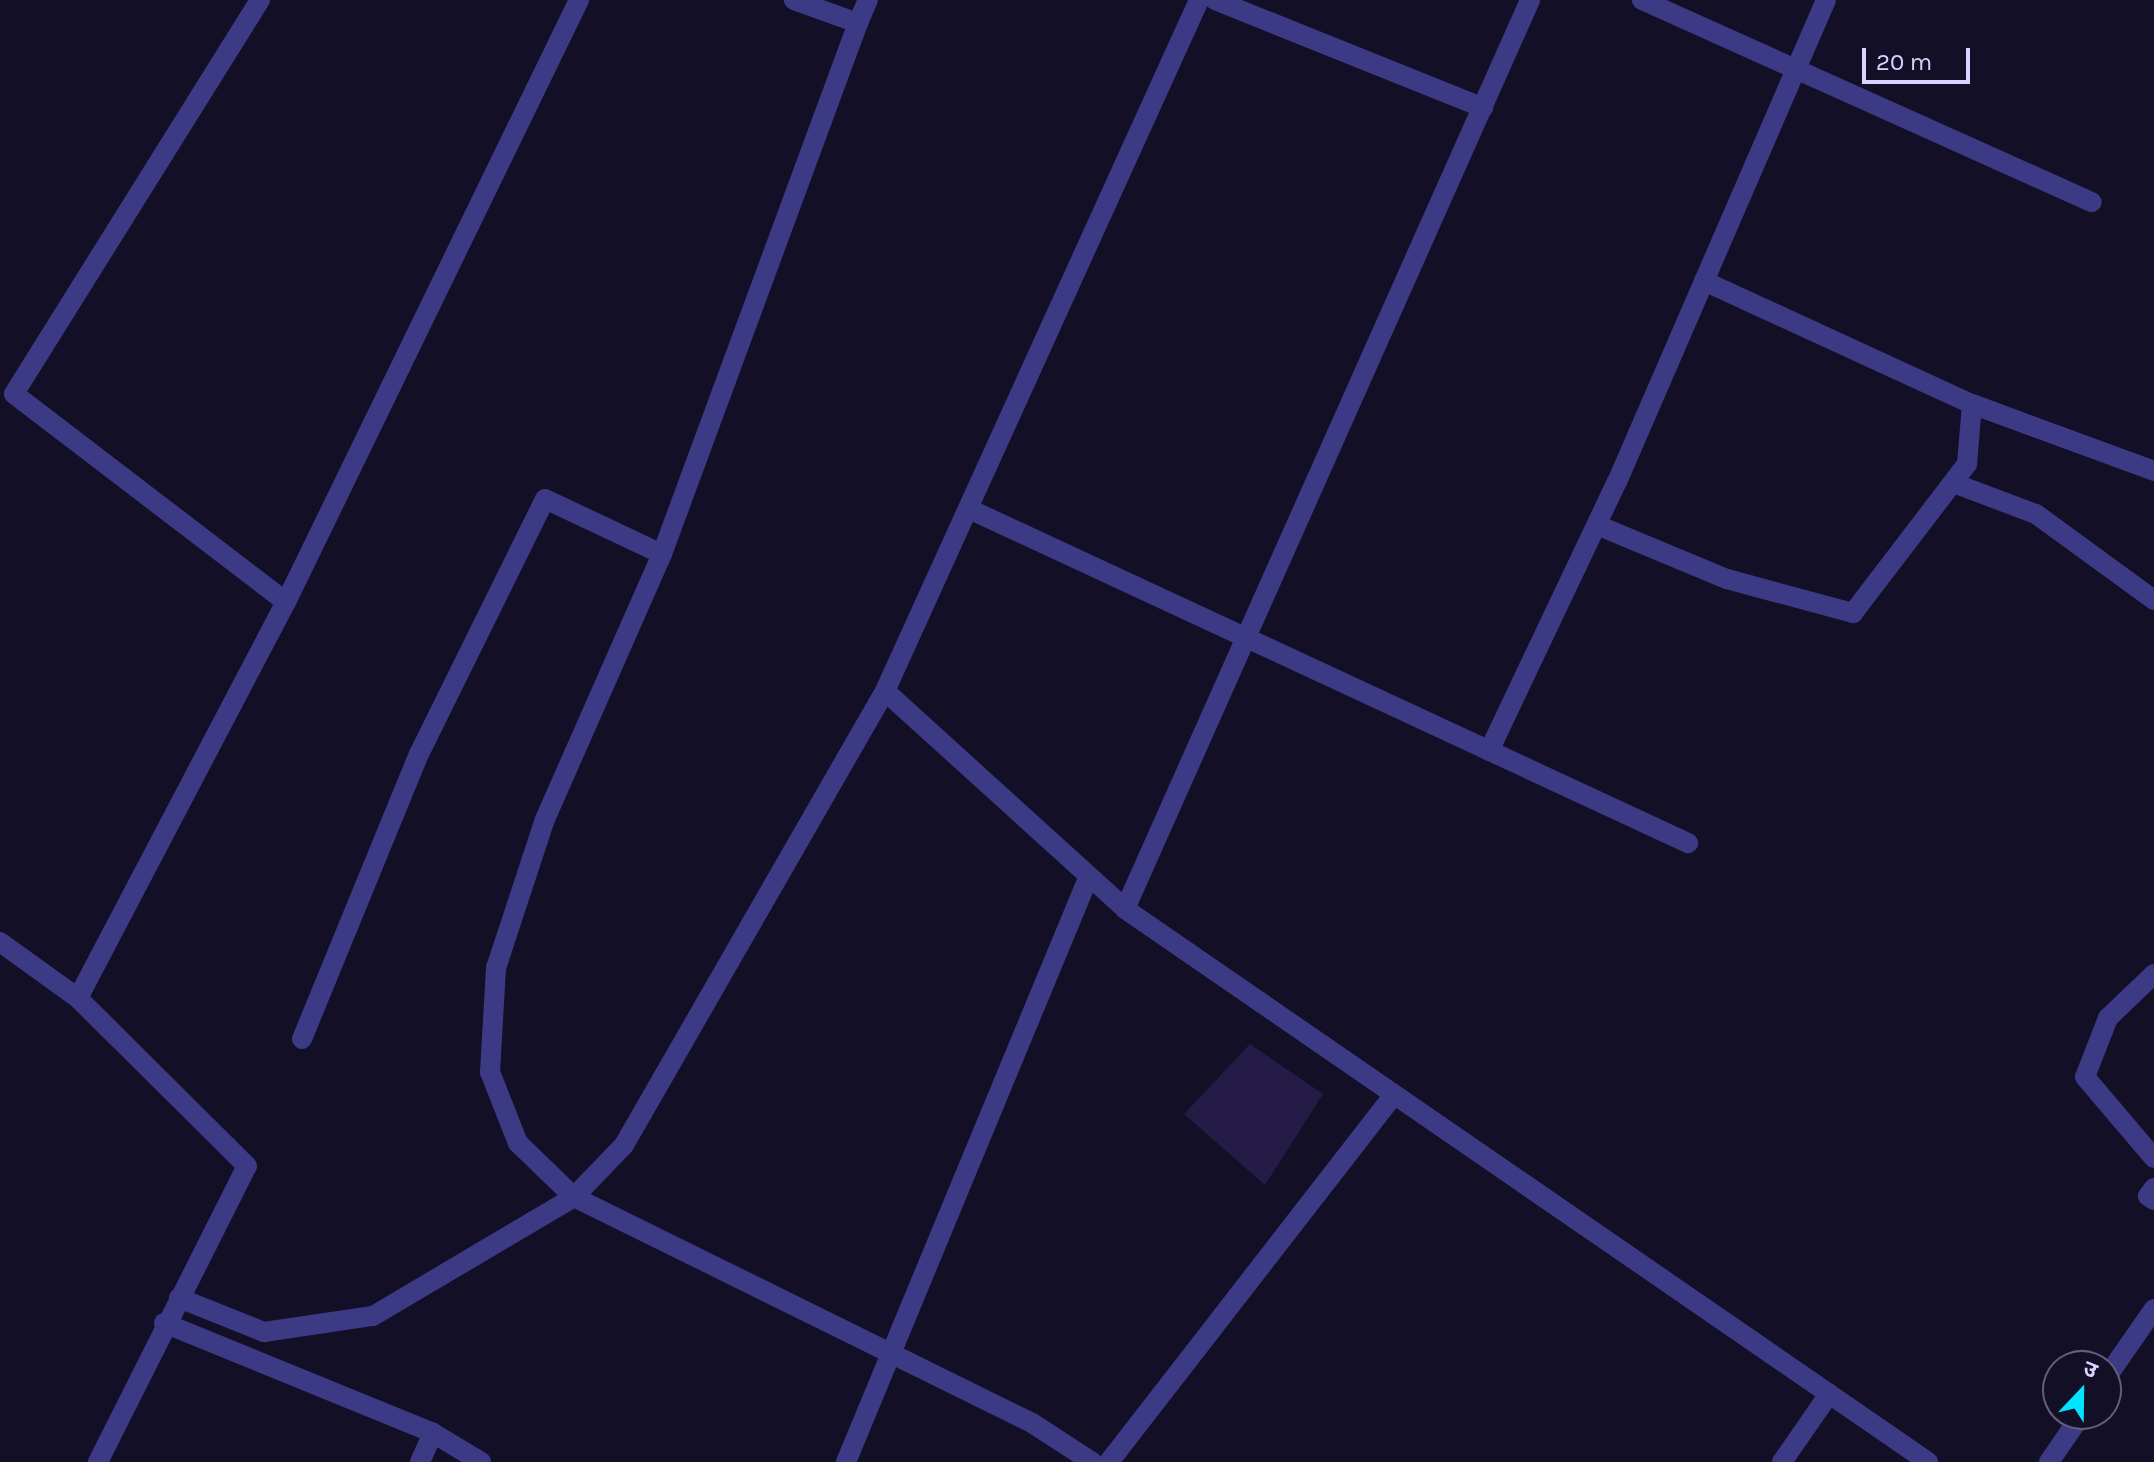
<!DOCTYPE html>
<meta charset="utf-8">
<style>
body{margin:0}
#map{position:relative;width:2154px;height:1462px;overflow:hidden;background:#130f26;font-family:Karla,"Noto Sans Devanagari",sans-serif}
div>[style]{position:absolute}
.building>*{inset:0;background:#241b47}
.minor>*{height:20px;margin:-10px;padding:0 10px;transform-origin:10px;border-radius:10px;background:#3d3a85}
span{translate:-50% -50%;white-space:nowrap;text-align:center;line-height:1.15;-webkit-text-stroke:6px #130f26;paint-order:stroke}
.north{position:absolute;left:2042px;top:1350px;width:80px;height:80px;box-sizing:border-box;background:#130f26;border:2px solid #625e7d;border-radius:50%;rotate:22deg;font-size:22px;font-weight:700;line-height:32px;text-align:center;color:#d9d4ff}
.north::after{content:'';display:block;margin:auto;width:28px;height:36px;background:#00e5ff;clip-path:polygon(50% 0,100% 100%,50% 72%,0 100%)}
.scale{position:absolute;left:1862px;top:48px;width:108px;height:36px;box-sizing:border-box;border:4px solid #d9d4ff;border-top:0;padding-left:10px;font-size:24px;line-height:28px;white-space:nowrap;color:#d9d4ff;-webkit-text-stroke:6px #130f26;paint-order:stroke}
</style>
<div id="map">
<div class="building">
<div style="clip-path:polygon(1250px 1044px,1323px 1094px,1265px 1185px,1184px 1114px)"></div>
</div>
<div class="minor">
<div style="left:260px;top:0;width:464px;rotate:122deg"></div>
<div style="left:14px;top:394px;width:342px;rotate:37.4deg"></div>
<div style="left:794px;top:0;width:68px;rotate:19.8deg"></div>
<div style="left:858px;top:23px;width:25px;rotate:-67deg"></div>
<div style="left:1215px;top:0;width:289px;rotate:21.9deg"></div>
<div style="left:1642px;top:0;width:493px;rotate:24.2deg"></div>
<div style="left:1704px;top:281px;width:295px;rotate:24.7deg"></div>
<div style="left:1972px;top:404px;width:194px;rotate:20.2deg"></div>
<div style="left:1956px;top:484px;width:85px;rotate:20.6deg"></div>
<div style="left:2036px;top:514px;width:146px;rotate:36.1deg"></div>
<div style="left:969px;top:509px;width:793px;rotate:24.92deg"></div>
<div style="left:1597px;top:525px;width:141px;rotate:22.6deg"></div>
<div style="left:1727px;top:579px;width:131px;rotate:15.1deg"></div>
<div style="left:1853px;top:613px;width:188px;rotate:-52.6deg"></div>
<div style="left:1967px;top:464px;width:60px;rotate:-85.2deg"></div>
<div style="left:662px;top:554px;width:290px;rotate:113.8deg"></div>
<div style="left:545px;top:819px;width:157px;rotate:108.2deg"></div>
<div style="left:496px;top:968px;width:104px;rotate:93.3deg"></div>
<div style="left:490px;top:1072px;width:76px;rotate:68.5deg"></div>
<div style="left:518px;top:1143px;width:78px;rotate:44deg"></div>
<div style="left:574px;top:1197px;width:511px;rotate:26.26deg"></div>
<div style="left:1032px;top:1423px;width:72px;rotate:33deg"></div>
<div style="left:885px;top:691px;width:324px;rotate:42.2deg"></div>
<div style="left:1125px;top:909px;width:975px;rotate:34.55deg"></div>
<div style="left:1489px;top:751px;width:298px;rotate:-64.6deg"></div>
<div style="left:1617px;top:482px;width:525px;rotate:-66.56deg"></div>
<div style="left:1125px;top:909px;width:995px;rotate:-65.98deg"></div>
<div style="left:0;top:942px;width:96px;rotate:35.7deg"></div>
<div style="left:2154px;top:974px;width:64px;rotate:136.3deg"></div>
<div style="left:2108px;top:1018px;width:63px;rotate:111.3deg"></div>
<div style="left:2085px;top:1077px;width:106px;rotate:49.6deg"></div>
<div style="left:302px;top:1039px;width:308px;rotate:-67.7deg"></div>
<div style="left:419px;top:754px;width:284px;rotate:-63.7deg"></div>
<div style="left:545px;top:499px;width:129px;rotate:25.2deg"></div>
<div style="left:662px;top:554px;width:566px;rotate:-69.74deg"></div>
<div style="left:2154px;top:1188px;width:10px;rotate:127deg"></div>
<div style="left:2148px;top:1196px;width:7px;rotate:34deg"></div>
<div style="left:179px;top:1298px;width:92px;rotate:21.8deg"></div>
<div style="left:264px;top:1332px;width:110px;rotate:-8.4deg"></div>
<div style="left:373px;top:1316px;width:234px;rotate:-30.6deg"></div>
<div style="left:574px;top:1197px;width:72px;rotate:-46.1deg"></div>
<div style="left:624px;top:1145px;width:524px;rotate:-60.11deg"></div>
<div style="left:885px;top:691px;width:759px;rotate:-65.56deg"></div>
<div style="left:164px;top:1323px;width:291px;rotate:22.2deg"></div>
<div style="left:433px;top:1433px;width:56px;rotate:31.1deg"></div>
<div style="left:2106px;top:1378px;width:84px;rotate:-55.2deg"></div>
<div style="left:98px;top:1462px;width:331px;rotate:-63.3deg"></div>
<div style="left:247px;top:1166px;width:238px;rotate:-135.2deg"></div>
<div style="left:78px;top:998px;width:447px;rotate:-62.3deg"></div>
<div style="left:286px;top:602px;width:670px;rotate:-64.05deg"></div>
<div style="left:420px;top:1462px;width:32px;rotate:-66deg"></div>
<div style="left:846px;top:1462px;width:634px;rotate:-67.48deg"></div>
<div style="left:1109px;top:1462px;width:465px;rotate:-52.2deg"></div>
<div style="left:1782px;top:1462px;width:83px;rotate:-55.3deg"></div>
<div style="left:2049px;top:1462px;width:58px;rotate:-55.5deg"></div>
</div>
<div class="north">उ</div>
<div class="scale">20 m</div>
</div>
